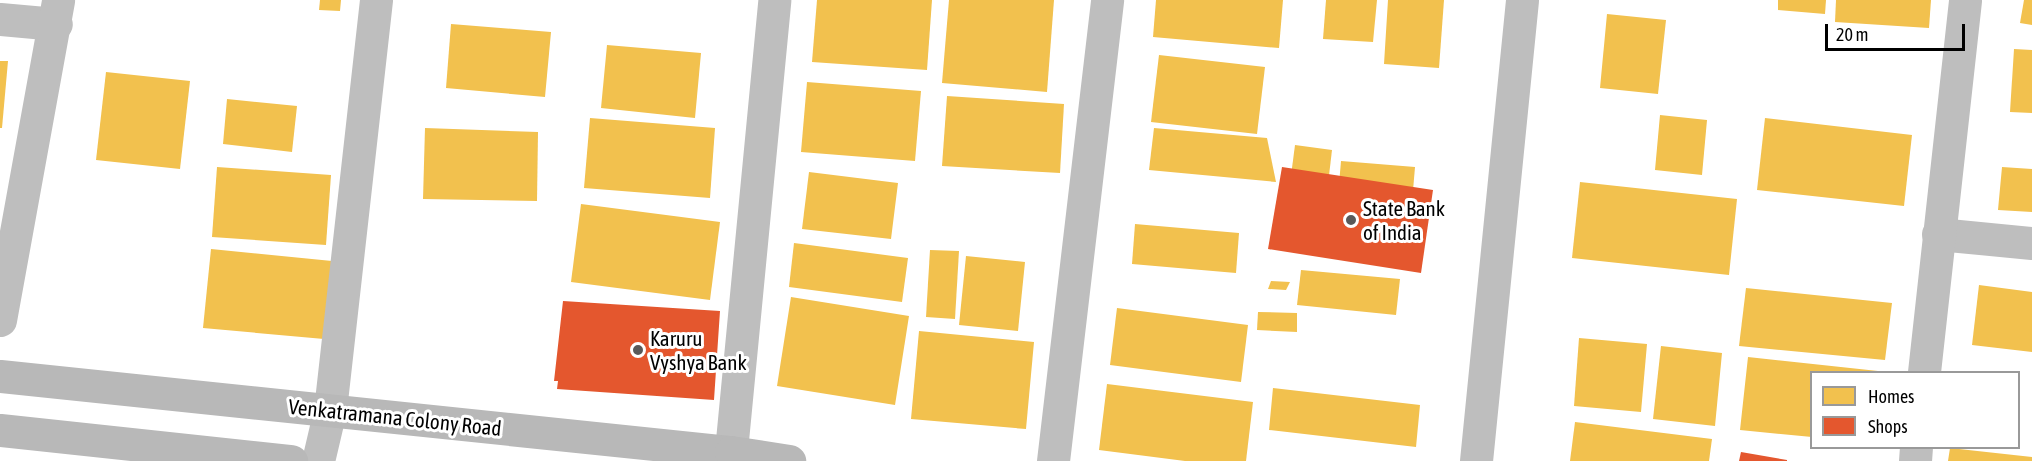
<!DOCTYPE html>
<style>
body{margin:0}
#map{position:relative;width:2032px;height:461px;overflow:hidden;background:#fff;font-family:"Asap Condensed",sans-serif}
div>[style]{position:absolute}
.homes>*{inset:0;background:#f2c14e}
.shops>*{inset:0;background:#e4572e}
.street>*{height:33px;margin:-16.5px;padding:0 16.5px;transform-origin:16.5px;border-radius:16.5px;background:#bebebe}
.secondary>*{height:33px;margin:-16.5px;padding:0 16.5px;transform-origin:16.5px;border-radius:16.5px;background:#b8b8b8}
.dots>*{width:16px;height:16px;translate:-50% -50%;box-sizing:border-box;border:3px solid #fff;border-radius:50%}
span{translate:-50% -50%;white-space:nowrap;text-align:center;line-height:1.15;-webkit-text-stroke:6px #fff;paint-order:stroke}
.poi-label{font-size:21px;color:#000}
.left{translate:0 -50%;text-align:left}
.street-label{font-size:21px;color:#000}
.legend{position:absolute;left:1810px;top:371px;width:210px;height:78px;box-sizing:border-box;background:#fff;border:2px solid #999;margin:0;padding:8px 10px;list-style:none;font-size:18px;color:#000}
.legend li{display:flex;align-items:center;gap:12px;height:30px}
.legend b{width:30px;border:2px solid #999}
.scale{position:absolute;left:1825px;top:24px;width:140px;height:27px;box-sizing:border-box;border:3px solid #000;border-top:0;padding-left:8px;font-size:18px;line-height:21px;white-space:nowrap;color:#000;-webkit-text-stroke:4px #fff;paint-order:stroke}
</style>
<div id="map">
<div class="homes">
<div style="clip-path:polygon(320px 0,341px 0,340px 11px,319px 10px)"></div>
<div style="clip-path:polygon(817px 0,932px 0,927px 70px,812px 62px)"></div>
<div style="clip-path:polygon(949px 0,1054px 0,1047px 92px,942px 83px)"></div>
<div style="clip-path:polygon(1156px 0,1283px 0,1279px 48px,1153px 37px)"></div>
<div style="clip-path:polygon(1326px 0,1377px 0,1373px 42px,1323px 39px)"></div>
<div style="clip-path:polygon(1388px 0,1444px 0,1439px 68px,1384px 64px)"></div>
<div style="clip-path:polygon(1778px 0,1826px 0,1825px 14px,1778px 10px)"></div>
<div style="clip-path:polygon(1836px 0,1931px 0,1929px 28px,1835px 22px)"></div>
<div style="clip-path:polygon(2024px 0,2032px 0,2032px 25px,2020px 23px)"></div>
<div style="clip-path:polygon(1607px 14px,1666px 20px,1658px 94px,1600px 88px)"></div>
<div style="clip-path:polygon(451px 24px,551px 32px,545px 97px,446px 88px)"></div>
<div style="clip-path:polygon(607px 45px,701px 53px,695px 118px,601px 108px)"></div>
<div style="clip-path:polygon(2014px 49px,2032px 50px,2032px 113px,2010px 112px)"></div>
<div style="clip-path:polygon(1159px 55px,1265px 67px,1257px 134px,1151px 122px)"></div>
<div style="clip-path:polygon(0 61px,8px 61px,2px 128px,0 128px)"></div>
<div style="clip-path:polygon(106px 72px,190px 81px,180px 169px,96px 160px)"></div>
<div style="clip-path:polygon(807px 82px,921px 91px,915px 161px,801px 152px)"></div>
<div style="clip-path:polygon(947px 96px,1064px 104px,1060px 173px,942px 166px)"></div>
<div style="clip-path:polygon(227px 99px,297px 106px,292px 152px,223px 144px)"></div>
<div style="clip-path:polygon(1660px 115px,1707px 120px,1702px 175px,1655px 170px)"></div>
<div style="clip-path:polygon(590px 118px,715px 128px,710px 198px,584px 188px)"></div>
<div style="clip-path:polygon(1765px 118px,1912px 135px,1904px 206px,1757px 190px)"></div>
<div style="clip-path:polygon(425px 128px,538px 132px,537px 201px,423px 199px)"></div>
<div style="clip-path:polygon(1154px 128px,1267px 138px,1276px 182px,1149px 170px)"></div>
<div style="clip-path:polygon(1295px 145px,1332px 150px,1324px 218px,1286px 214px)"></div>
<div style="clip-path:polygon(1341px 161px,1415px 167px,1409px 238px,1335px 232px)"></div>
<div style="clip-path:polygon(217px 167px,331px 175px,326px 245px,212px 237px)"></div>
<div style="clip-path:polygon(2002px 167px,2032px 169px,2032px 212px,1998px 210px)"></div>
<div style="clip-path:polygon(809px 172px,898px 183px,891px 239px,802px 229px)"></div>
<div style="clip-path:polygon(1580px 182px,1737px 199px,1729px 275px,1572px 258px)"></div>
<div style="clip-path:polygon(581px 204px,720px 222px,710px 300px,571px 282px)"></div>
<div style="clip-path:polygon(1135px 224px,1239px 233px,1236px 273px,1132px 264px)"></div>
<div style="clip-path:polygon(794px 243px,908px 258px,902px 302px,789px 287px)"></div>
<div style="clip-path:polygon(211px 249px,332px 261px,324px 339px,203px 328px)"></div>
<div style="clip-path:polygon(930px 250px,959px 251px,955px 319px,926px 317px)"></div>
<div style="clip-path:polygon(966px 256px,1025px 262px,1018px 331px,959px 325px)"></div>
<div style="clip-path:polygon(1301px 270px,1400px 279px,1396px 315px,1297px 305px)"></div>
<div style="clip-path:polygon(1271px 281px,1290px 282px,1286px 290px,1268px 289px)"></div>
<div style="clip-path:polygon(1979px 285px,2032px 292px,2032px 352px,1972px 345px)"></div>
<div style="clip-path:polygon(1746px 288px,1892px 303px,1885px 360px,1739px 346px)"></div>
<div style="clip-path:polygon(791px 297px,909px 316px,895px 405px,777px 386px)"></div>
<div style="clip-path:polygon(1117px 308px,1248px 325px,1241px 382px,1110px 365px)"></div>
<div style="clip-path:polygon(1258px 312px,1297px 313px,1297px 332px,1257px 330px)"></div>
<div style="clip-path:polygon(919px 331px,1034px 342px,1026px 429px,911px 419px)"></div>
<div style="clip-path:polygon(1579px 338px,1647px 344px,1641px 412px,1574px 406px)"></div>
<div style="clip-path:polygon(1661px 346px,1722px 353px,1715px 426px,1653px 419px)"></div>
<div style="clip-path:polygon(1748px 357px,1878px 371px,1878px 372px,1812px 372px,1812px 437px,1740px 430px)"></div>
<div style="clip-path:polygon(1107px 384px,1253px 402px,1246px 461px,1185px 461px,1099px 450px)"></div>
<div style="clip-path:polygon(1273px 388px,1420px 405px,1416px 447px,1269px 430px)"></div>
<div style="clip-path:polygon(1575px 422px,1712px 439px,1709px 461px,1570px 461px)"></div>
<div style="clip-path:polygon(1950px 448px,2032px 457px,2032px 461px,1948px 461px)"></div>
</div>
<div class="shops">
<div style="clip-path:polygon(1282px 167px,1433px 190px,1421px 273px,1268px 249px)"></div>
<div style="clip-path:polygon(563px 301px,720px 311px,714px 400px,557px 389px,558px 381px,554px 381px)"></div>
<div style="clip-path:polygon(1741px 452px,1787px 460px,1787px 461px,1739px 461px)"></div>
</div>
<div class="street">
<div style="left:0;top:19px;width:56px;rotate:5.1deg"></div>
<div style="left:1938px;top:234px;width:94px;rotate:5.5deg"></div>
<div style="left:0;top:320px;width:325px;rotate:-79.7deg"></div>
<div style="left:1924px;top:372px;width:374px;rotate:-83.7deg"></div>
<div style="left:318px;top:461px;width:52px;rotate:-76.8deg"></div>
<div style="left:330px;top:410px;width:413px;rotate:-83.6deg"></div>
<div style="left:730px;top:461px;width:463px;rotate:-84.5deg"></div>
<div style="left:1053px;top:461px;width:464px;rotate:-83.3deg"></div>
<div style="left:1476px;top:461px;width:463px;rotate:-84.3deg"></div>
<div style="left:1915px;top:461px;width:13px;rotate:-86deg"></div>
</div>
<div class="secondary">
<div style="left:0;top:376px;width:735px;rotate:5.94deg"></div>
<div style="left:731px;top:452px;width:59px;rotate:8.8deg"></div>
<div style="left:0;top:430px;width:293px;rotate:6.1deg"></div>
</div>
<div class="dots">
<div style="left:1351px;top:220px;background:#595959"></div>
<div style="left:638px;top:350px;background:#595959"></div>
</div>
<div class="poi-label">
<span class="left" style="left:1363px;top:220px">State Bank<br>of India</span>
<span class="left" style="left:650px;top:350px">Karuru<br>Vyshya Bank</span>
</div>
<div class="street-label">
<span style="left:395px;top:417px;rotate:6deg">Venkatramana Colony Road</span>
</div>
<ul class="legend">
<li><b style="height:16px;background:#f2c14e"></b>Homes</li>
<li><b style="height:16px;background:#e4572e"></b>Shops</li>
</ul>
<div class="scale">20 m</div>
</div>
